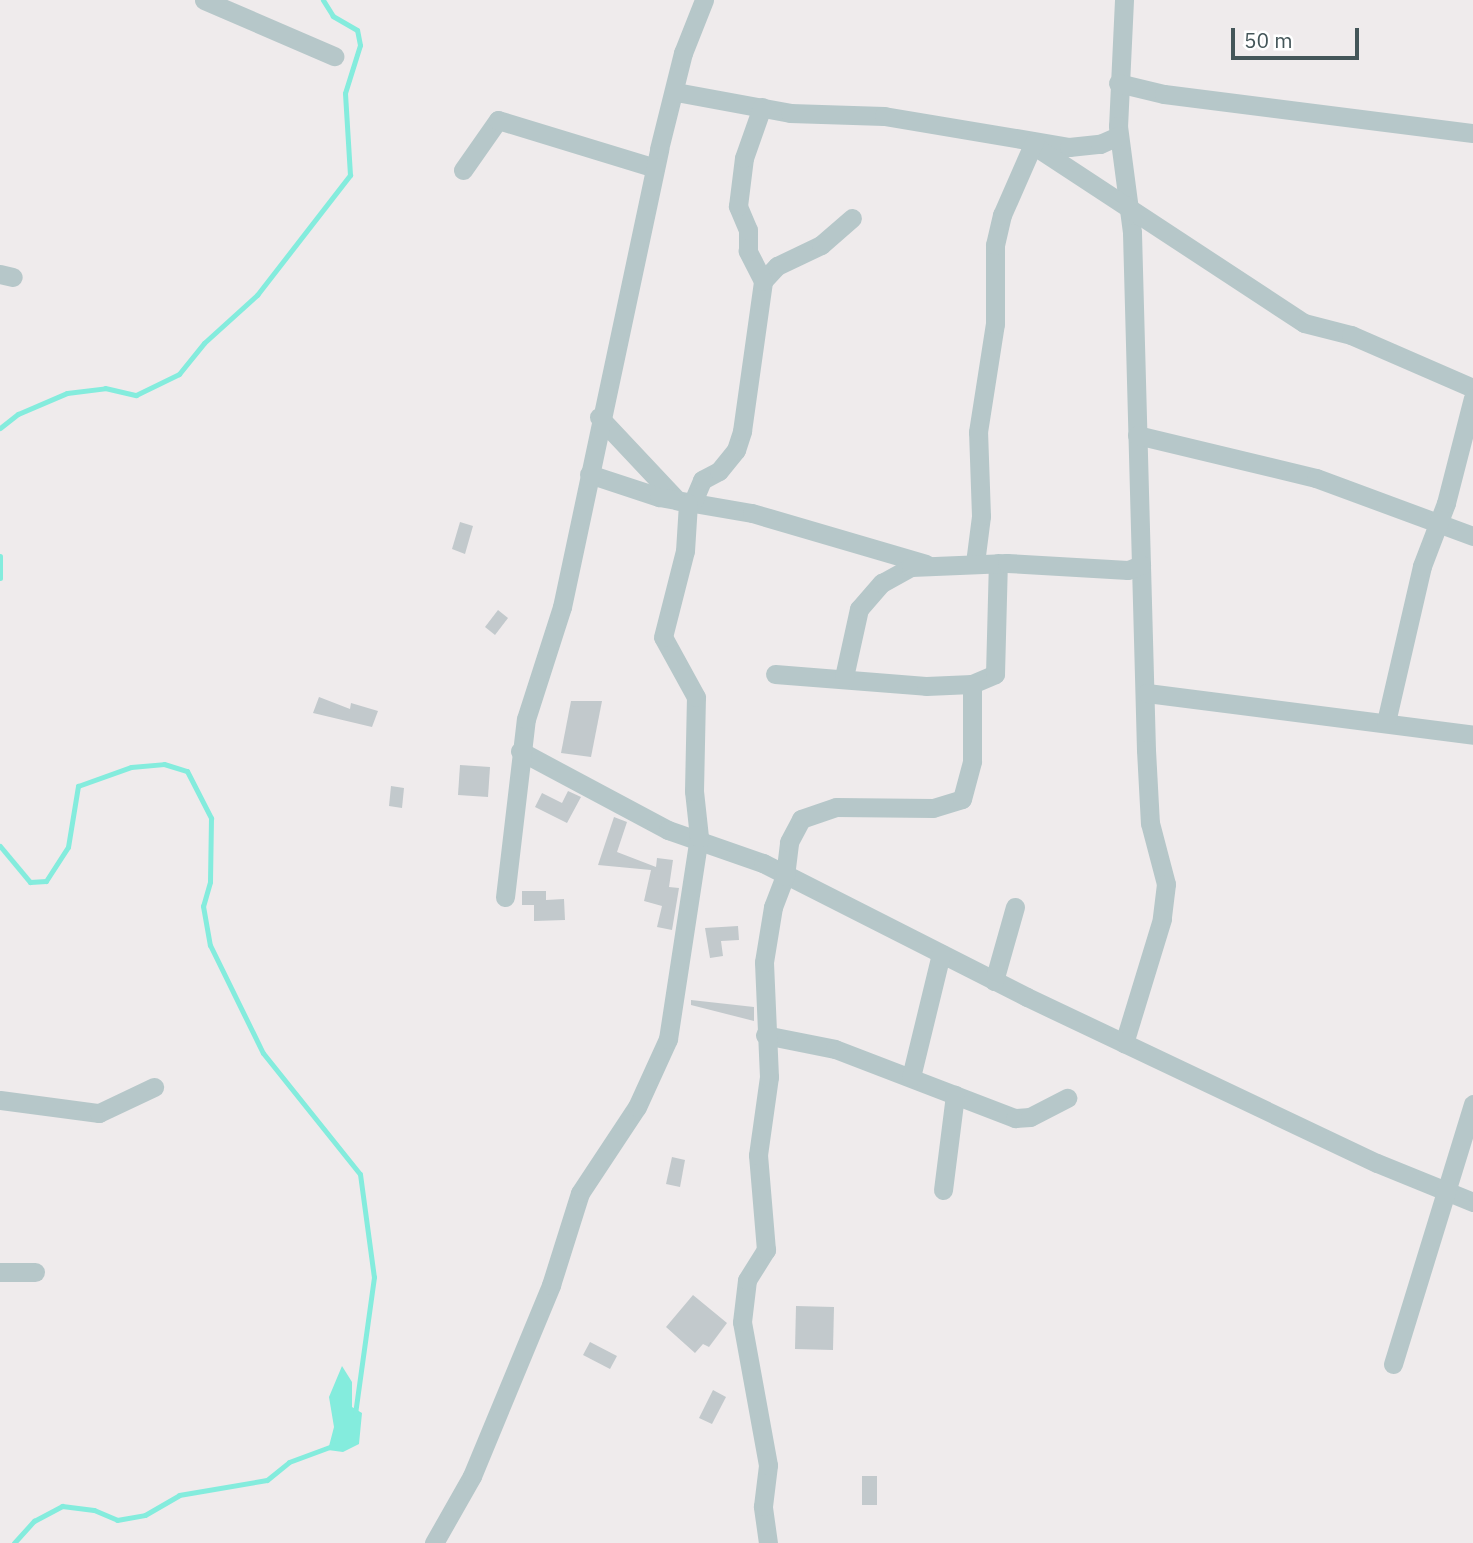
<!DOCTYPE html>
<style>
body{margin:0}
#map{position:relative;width:1473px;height:1543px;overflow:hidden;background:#efebec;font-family:"IBM Plex Sans",sans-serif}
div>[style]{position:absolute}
.water>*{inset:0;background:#84ecdd}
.stream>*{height:5px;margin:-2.5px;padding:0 2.5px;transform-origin:2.5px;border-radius:2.5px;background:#84ecdd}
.building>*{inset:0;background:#c2c9cc}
.minor>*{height:19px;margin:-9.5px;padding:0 9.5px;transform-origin:9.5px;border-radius:9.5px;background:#b6c7c9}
span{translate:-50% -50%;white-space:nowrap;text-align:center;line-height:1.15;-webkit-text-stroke:6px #fff;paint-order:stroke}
.scale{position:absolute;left:1231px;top:28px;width:128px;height:32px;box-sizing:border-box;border:4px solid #445659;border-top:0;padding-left:9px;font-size:21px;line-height:24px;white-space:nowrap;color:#445659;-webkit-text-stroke:5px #fff;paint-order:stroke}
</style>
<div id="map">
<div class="water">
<div style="clip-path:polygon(342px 1366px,352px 1382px,352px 1407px,362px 1413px,359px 1444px,343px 1452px,328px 1450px,334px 1427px,329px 1397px)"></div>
</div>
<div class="stream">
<div style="left:0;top:428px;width:23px;rotate:-38deg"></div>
<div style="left:18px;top:414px;width:53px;rotate:-23.2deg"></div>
<div style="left:67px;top:393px;width:38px;rotate:-7deg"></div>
<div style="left:105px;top:388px;width:32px;rotate:13deg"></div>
<div style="left:136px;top:395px;width:48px;rotate:-26deg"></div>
<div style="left:179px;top:374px;width:40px;rotate:-51deg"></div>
<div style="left:204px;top:343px;width:72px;rotate:-42.2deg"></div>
<div style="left:257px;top:295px;width:152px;rotate:-52.2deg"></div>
<div style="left:350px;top:175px;width:82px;rotate:-93.5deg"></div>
<div style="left:345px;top:93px;width:50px;rotate:-72.6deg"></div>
<div style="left:360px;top:45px;width:15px;rotate:-101deg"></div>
<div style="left:357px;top:30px;width:28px;rotate:-150deg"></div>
<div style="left:333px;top:16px;width:19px;rotate:-122deg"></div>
<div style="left:0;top:556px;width:22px;rotate:90deg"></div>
<div style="left:0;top:846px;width:47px;rotate:50.2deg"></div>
<div style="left:30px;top:882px;width:16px;rotate:-4deg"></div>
<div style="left:46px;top:881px;width:40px;rotate:-57.1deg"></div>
<div style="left:68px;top:847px;width:62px;rotate:-80.7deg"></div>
<div style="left:78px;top:786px;width:56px;rotate:-19.7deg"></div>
<div style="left:131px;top:767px;width:33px;rotate:-5deg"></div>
<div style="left:164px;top:764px;width:24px;rotate:17deg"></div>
<div style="left:187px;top:771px;width:53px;rotate:62.9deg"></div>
<div style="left:211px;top:818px;width:64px;rotate:90.9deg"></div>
<div style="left:210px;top:882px;width:25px;rotate:106deg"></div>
<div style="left:203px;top:906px;width:40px;rotate:80deg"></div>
<div style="left:210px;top:945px;width:120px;rotate:63.9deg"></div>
<div style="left:263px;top:1053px;width:155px;rotate:51.3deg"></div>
<div style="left:360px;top:1174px;width:104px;rotate:82.3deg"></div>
<div style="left:374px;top:1277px;width:138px;rotate:97.9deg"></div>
<div style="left:14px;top:1543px;width:30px;rotate:-48deg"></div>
<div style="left:34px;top:1521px;width:32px;rotate:-28deg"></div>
<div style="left:62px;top:1506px;width:32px;rotate:7deg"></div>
<div style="left:94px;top:1510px;width:25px;rotate:23deg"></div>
<div style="left:117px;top:1520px;width:28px;rotate:-10deg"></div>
<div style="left:145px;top:1515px;width:39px;rotate:-30deg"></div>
<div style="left:179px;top:1495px;width:89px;rotate:-9.7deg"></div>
<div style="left:267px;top:1480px;width:28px;rotate:-39deg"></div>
<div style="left:289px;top:1462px;width:49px;rotate:-20.3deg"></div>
</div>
<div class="building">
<div style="clip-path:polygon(460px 522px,473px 526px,465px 554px,452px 549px)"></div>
<div style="clip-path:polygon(498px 610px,508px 618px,495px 635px,485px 627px)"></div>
<div style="clip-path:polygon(319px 697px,350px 709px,351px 703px,378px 711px,372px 727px,313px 713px)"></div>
<div style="clip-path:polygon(571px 701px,602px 701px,591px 757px,561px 753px)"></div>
<div style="clip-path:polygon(460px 765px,490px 767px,488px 797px,458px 795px)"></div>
<div style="clip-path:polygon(391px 786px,404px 788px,402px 808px,389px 806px)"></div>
<div style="clip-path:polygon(568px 791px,581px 797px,567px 823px,535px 807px,542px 793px,562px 803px)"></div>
<div style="clip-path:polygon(614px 817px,627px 822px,617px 852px,656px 867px,657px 858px,673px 860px,669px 887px,679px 888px,672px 930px,657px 927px,662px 906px,644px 901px,651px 870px,598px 865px)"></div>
<div style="clip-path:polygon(522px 891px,546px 891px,546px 900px,564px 899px,565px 920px,534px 921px,534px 905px,522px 905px)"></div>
<div style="clip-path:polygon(738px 926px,739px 940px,721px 941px,723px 956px,710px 958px,705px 928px)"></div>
<div style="clip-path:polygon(691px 1000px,754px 1007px,754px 1021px,691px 1005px)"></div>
<div style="clip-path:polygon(672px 1157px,685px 1160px,680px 1187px,666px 1184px)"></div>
<div style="clip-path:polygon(693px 1295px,727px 1323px,709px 1347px,703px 1344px,695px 1353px,666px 1327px)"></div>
<div style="clip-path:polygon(796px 1306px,834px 1307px,833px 1350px,795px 1349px)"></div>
<div style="clip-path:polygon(590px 1342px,617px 1356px,610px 1369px,583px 1355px)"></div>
<div style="clip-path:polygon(713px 1390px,726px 1397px,712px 1424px,699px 1418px)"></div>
<div style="clip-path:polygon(862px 1476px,877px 1476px,877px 1505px,862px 1505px)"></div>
</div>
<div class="minor">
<div style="left:204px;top:0;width:142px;rotate:23.3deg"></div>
<div style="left:1124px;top:0;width:126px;rotate:92.7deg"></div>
<div style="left:1118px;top:126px;width:108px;rotate:82.5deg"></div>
<div style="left:1132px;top:233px;width:517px;rotate:88.45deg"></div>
<div style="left:1146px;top:750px;width:73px;rotate:86.9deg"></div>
<div style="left:1150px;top:823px;width:63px;rotate:75.3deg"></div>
<div style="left:1166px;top:884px;width:35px;rotate:97deg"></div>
<div style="left:1162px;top:919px;width:130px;rotate:107deg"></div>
<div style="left:1118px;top:83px;width:47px;rotate:13.4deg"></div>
<div style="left:1164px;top:94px;width:311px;rotate:7.2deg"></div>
<div style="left:676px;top:92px;width:116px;rotate:10.4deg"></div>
<div style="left:790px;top:113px;width:94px;rotate:1.8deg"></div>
<div style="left:884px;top:116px;width:188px;rotate:9.5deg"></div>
<div style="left:1069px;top:147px;width:31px;rotate:-6deg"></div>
<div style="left:1100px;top:144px;width:20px;rotate:-24deg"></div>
<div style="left:1033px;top:145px;width:324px;rotate:33.3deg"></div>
<div style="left:1304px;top:323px;width:49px;rotate:14.3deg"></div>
<div style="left:1351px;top:335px;width:133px;rotate:23.5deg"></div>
<div style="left:463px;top:170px;width:61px;rotate:-55deg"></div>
<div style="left:498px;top:120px;width:164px;rotate:17deg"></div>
<div style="left:0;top:274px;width:13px;rotate:13deg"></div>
<div style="left:763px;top:281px;width:21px;rotate:-47deg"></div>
<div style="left:777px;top:266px;width:49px;rotate:-25.5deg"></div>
<div style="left:821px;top:245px;width:41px;rotate:-41.1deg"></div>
<div style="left:599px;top:417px;width:115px;rotate:46.8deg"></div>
<div style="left:1137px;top:435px;width:184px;rotate:13.5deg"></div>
<div style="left:1316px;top:478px;width:167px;rotate:20.3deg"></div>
<div style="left:589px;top:474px;width:74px;rotate:18.2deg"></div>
<div style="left:659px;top:497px;width:94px;rotate:9.8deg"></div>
<div style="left:752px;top:513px;width:181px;rotate:16.3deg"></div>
<div style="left:692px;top:504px;width:26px;rotate:-67deg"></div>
<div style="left:702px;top:480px;width:19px;rotate:-28deg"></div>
<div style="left:719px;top:471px;width:27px;rotate:-51deg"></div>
<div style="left:736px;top:450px;width:20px;rotate:-72deg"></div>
<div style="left:742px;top:431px;width:151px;rotate:-82deg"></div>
<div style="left:763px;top:281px;width:34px;rotate:-117deg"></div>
<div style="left:748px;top:251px;width:21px;rotate:-90deg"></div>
<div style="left:748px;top:230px;width:26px;rotate:-113deg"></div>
<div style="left:738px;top:206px;width:48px;rotate:-82.9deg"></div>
<div style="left:744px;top:158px;width:54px;rotate:-70.6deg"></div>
<div style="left:975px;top:563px;width:47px;rotate:-82.7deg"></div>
<div style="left:981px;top:516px;width:84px;rotate:-92deg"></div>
<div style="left:978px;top:432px;width:109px;rotate:-81.1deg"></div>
<div style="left:995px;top:324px;width:79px;rotate:-90deg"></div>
<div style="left:995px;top:245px;width:31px;rotate:-77deg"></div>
<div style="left:1002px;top:215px;width:80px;rotate:-66.3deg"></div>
<div style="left:775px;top:674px;width:151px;rotate:4.5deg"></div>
<div style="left:926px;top:686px;width:46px;rotate:-2.5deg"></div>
<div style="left:972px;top:684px;width:25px;rotate:-23deg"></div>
<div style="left:995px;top:674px;width:111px;rotate:-88.5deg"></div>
<div style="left:844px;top:677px;width:70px;rotate:-77.6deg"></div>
<div style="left:859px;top:609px;width:35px;rotate:-49deg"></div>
<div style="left:882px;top:583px;width:33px;rotate:-29deg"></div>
<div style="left:911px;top:567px;width:96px;rotate:-2.4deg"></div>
<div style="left:1007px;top:563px;width:121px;rotate:3.3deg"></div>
<div style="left:1128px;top:570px;width:14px;rotate:-21deg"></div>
<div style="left:1147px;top:693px;width:329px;rotate:7.3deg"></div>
<div style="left:1386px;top:722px;width:160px;rotate:-77deg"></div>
<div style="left:1422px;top:566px;width:67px;rotate:-69.1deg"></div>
<div style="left:1446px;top:503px;width:108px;rotate:-75.6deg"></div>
<div style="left:520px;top:751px;width:168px;rotate:28.1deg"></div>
<div style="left:668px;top:830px;width:101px;rotate:19.2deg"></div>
<div style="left:763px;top:863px;width:296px;rotate:26.9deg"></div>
<div style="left:1027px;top:997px;width:387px;rotate:25.4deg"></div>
<div style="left:1377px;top:1163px;width:104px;rotate:22.1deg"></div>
<div style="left:505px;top:897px;width:179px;rotate:-83.3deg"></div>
<div style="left:526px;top:719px;width:118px;rotate:-72.2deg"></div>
<div style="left:562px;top:607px;width:468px;rotate:-78deg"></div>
<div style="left:659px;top:149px;width:99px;rotate:-76deg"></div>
<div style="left:683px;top:53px;width:57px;rotate:-68.4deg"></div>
<div style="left:994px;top:981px;width:77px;rotate:-74.2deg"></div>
<div style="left:765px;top:1035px;width:71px;rotate:11.3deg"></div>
<div style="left:835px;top:1049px;width:193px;rotate:21deg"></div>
<div style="left:1015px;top:1118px;width:15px;rotate:-4deg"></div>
<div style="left:1030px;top:1117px;width:42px;rotate:-27.2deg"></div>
<div style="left:911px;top:1077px;width:127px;rotate:-76.3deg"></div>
<div style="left:0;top:1100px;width:100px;rotate:7.5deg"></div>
<div style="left:99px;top:1113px;width:61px;rotate:-25.3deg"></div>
<div style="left:943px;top:1190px;width:96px;rotate:-82.8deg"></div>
<div style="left:0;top:1272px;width:35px"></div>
<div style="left:1393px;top:1364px;width:272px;rotate:-72.9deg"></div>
<div style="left:434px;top:1543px;width:77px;rotate:-60.4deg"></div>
<div style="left:472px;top:1476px;width:207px;rotate:-67.5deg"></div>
<div style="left:551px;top:1285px;width:96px;rotate:-72.5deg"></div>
<div style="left:580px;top:1193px;width:103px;rotate:-56.5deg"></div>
<div style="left:637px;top:1107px;width:75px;rotate:-65.5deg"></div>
<div style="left:668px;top:1039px;width:204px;rotate:-81.3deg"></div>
<div style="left:699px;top:837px;width:46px;rotate:-96.2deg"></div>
<div style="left:694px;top:791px;width:94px;rotate:-88.8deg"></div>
<div style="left:696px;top:697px;width:68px;rotate:-118.8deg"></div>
<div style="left:663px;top:637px;width:89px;rotate:-75.7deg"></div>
<div style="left:685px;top:551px;width:48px;rotate:-86.4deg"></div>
<div style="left:768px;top:1543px;width:37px;rotate:-98deg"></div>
<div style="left:763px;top:1506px;width:41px;rotate:-83deg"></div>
<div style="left:768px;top:1465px;width:145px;rotate:-100.3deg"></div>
<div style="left:742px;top:1322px;width:42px;rotate:-83.2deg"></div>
<div style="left:747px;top:1280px;width:36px;rotate:-58deg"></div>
<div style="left:766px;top:1250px;width:95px;rotate:-94.8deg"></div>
<div style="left:758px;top:1155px;width:79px;rotate:-82deg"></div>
<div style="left:769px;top:1077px;width:115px;rotate:-92.5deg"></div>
<div style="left:764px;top:962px;width:56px;rotate:-80.7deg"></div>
<div style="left:773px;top:907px;width:33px;rotate:-69deg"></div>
<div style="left:785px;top:876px;width:34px;rotate:-83deg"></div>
<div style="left:789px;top:842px;width:26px;rotate:-62deg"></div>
<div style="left:801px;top:819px;width:37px;rotate:-19deg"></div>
<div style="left:836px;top:807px;width:97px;rotate:0.6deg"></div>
<div style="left:933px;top:808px;width:30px;rotate:-17deg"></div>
<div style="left:962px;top:799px;width:39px;rotate:-75deg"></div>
<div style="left:972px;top:761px;width:77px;rotate:-90deg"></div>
</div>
<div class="scale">50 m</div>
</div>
